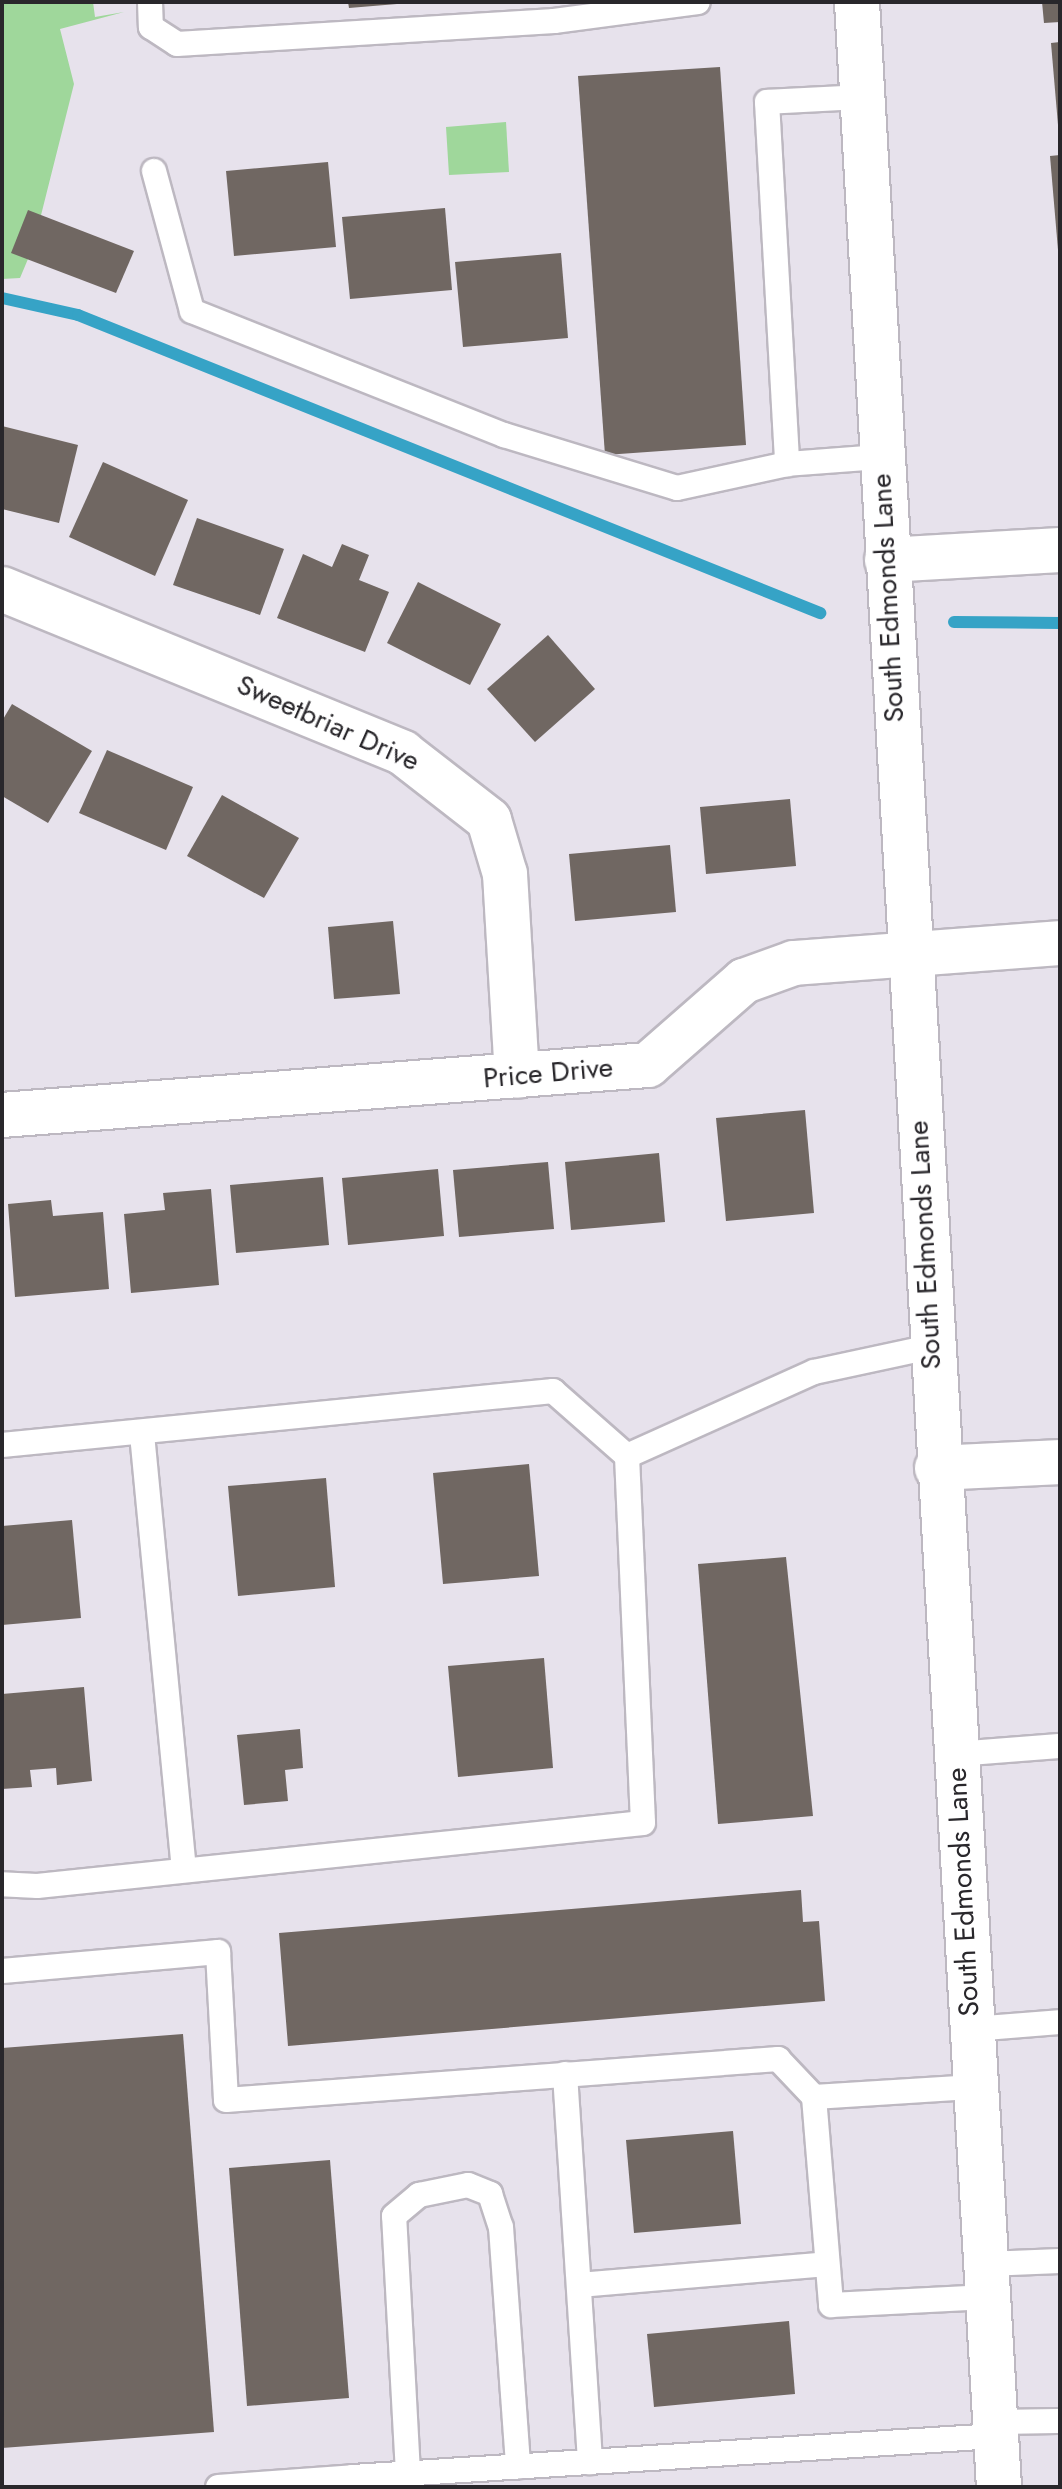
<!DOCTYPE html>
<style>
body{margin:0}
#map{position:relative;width:1062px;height:2489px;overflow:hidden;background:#e7e2ec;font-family:Jost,sans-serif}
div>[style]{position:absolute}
.green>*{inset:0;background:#9fd79b}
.stream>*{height:12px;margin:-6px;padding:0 6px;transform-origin:6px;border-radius:6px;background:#36a3c6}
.building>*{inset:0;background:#706762}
.roads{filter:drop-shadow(2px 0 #bdb8c1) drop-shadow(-2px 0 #bdb8c1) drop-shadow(0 2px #bdb8c1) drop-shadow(0 -2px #bdb8c1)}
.service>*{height:24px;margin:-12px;padding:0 12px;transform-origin:12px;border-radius:12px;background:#fff}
.minor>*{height:44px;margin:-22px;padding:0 22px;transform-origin:22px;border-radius:22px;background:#fff}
.tertiary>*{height:44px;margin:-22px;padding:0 22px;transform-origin:22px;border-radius:22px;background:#fff}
span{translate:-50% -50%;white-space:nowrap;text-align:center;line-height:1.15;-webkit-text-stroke:8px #fff;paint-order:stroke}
.street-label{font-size:28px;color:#29272b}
.frame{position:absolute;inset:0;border:4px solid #29272b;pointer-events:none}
</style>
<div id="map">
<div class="green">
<div style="clip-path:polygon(2px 2px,93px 2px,95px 17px,124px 12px,60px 29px,74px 84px,33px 247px,20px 278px,2px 279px)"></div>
<div style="clip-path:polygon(506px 122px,509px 172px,449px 175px,446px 127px)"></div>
</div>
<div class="stream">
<div style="left:2px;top:298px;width:78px;rotate:12.6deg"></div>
<div style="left:78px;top:315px;width:800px;rotate:21.88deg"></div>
<div style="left:954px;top:622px;width:106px;rotate:0.5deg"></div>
</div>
<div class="building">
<div style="clip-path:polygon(348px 2px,396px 2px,397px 4px,349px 8px)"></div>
<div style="clip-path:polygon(1042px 2px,1060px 2px,1060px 22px,1044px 23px)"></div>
<div style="clip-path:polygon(1060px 42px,1060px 125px,1058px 125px,1051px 43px)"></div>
<div style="clip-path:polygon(720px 67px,746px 445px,605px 455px,578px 76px)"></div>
<div style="clip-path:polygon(1060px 155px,1060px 249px,1058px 250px,1050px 156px)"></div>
<div style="clip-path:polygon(328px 162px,336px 247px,234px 256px,226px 171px)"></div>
<div style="clip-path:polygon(445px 208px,452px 290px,350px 299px,342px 217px)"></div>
<div style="clip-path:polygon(28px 210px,134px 251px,116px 293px,11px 253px)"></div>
<div style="clip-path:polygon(561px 253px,568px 338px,463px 347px,455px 262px)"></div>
<div style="clip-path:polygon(2px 426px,78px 445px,59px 523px,2px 509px)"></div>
<div style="clip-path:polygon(103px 462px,188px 500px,155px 576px,69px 537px)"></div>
<div style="clip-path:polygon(197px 518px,284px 549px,260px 615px,173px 585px)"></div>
<div style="clip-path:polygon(342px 544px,369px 555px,359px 580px,389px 592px,365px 652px,277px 618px,303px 554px,332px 567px)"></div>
<div style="clip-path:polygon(418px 582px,501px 624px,470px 685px,387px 643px)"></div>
<div style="clip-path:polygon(548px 635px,595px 689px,535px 742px,487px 689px)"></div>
<div style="clip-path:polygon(12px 704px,92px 751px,48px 823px,2px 796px,2px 721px)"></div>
<div style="clip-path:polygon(107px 750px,193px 787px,166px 850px,79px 813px)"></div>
<div style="clip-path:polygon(222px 795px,299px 838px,264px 898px,187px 856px)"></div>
<div style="clip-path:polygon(790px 799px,796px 866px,706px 874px,700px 807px)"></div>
<div style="clip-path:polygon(670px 845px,676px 912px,575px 921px,569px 854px)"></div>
<div style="clip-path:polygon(393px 921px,400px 994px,334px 999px,328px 927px)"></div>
<div style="clip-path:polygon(805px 1110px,814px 1213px,726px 1221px,716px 1118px)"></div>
<div style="clip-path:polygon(659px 1153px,665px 1222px,571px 1230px,565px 1162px)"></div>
<div style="clip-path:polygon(548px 1162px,554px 1229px,459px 1237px,453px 1170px)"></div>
<div style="clip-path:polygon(438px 1169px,444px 1236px,348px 1245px,342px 1178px)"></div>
<div style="clip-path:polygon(323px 1177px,329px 1245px,236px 1253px,230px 1185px)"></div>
<div style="clip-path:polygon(211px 1189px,219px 1285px,131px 1293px,124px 1214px,165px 1210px,163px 1193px)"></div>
<div style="clip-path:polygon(51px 1200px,53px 1216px,103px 1212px,109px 1289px,15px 1297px,8px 1204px)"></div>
<div style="clip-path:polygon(529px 1464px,539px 1576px,443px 1584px,433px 1473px)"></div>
<div style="clip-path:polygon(326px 1478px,335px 1587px,238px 1596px,228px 1486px)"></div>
<div style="clip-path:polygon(72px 1520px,81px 1618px,2px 1625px,2px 1526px)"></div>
<div style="clip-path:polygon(786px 1557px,813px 1816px,718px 1824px,698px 1564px)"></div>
<div style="clip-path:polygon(544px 1658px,553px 1768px,458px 1777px,448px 1666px)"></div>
<div style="clip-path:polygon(84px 1687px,92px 1781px,57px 1785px,56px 1768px,30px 1770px,32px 1787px,2px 1789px,2px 1694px)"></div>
<div style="clip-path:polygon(300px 1729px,303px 1768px,285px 1770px,288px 1801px,244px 1805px,237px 1735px)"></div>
<div style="clip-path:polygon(801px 1890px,803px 1922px,819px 1921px,825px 2001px,288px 2046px,279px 1933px)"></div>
<div style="clip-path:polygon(183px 2034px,214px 2432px,2px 2448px,2px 2048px)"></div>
<div style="clip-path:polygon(733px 2131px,741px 2224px,634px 2233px,626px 2140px)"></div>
<div style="clip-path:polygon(330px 2160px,349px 2398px,247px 2406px,229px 2168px)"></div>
<div style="clip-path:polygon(789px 2321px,795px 2394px,654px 2407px,647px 2334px)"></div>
</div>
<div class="roads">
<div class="service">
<div style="left:150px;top:2px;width:25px;rotate:88deg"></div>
<div style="left:151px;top:27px;width:31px;rotate:33deg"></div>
<div style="left:177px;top:44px;width:378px;rotate:-3.5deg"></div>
<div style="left:554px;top:21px;width:145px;rotate:-7.5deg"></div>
<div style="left:862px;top:97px;width:95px;rotate:177deg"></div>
<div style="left:767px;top:102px;width:363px;rotate:86.8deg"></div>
<div style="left:787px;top:464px;width:94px;rotate:-4.3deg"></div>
<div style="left:154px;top:171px;width:145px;rotate:74.8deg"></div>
<div style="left:192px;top:311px;width:336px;rotate:21.7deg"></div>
<div style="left:504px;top:435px;width:181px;rotate:17deg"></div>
<div style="left:677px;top:488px;width:113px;rotate:-12.3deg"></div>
<div style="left:142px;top:1434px;width:437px;rotate:84.5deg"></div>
<div style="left:2px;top:1445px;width:554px;rotate:-5.6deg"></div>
<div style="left:553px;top:1391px;width:98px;rotate:41.3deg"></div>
<div style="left:627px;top:1456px;width:367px;rotate:87.5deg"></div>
<div style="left:643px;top:1823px;width:609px;rotate:174.06deg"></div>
<div style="left:37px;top:1886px;width:35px;rotate:-177deg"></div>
<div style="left:627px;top:1456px;width:205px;rotate:-24.2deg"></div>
<div style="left:814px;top:1372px;width:120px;rotate:-12.1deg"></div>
<div style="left:955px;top:1754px;width:105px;rotate:-4.4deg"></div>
<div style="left:2px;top:1971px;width:217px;rotate:-5deg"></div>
<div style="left:218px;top:1952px;width:148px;rotate:86.9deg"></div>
<div style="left:226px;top:2100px;width:554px;rotate:-4.25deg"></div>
<div style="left:778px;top:2059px;width:52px;rotate:46.5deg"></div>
<div style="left:814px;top:2097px;width:161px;rotate:-3.6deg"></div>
<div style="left:972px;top:2029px;width:88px;rotate:-4.5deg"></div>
<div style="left:565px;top:2074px;width:389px;rotate:86.3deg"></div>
<div style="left:814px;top:2097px;width:209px;rotate:85.3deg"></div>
<div style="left:831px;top:2305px;width:157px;rotate:-2.9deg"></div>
<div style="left:986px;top:2264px;width:74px;rotate:-2.3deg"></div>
<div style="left:579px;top:2285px;width:249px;rotate:-4.8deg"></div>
<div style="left:995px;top:2422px;width:65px;rotate:-0.9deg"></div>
<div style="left:408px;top:2473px;width:257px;rotate:-93.1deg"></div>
<div style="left:394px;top:2216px;width:33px;rotate:-40deg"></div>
<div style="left:419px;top:2195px;width:50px;rotate:-11.5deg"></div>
<div style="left:468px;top:2185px;width:24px;rotate:22deg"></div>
<div style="left:490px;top:2194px;width:35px;rotate:72deg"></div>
<div style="left:501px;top:2227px;width:240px;rotate:85.9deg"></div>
<div style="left:218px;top:2487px;width:135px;rotate:-4.2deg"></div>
<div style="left:354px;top:2487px;width:10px;rotate:-96deg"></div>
<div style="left:353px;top:2477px;width:644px;rotate:-3.65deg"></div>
</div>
<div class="minor">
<div style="left:887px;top:560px;width:173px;rotate:-3.3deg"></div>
<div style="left:2px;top:589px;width:433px;rotate:22.2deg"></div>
<div style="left:403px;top:753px;width:109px;rotate:37.9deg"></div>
<div style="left:489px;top:820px;width:56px;rotate:73.5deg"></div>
<div style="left:505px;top:874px;width:202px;rotate:86.6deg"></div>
<div style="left:2px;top:1115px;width:648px;rotate:-4.43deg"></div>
<div style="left:648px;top:1065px;width:128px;rotate:-41.2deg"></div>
<div style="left:744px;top:981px;width:53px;rotate:-19.8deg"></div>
<div style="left:794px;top:963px;width:267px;rotate:-4.3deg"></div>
<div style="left:937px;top:1468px;width:123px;rotate:-2.8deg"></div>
</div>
<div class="tertiary">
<div style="left:857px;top:2px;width:2489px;rotate:86.73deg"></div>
</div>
</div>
<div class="street-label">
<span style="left:888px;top:598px;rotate:-93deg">South Edmonds Lane</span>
<span style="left:328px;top:723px;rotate:24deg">Sweetbriar Drive</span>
<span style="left:548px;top:1073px;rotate:-5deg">Price Drive</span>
<span style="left:925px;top:1245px;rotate:-93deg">South Edmonds Lane</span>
<span style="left:963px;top:1892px;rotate:-93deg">South Edmonds Lane</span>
</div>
<div class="frame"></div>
</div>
